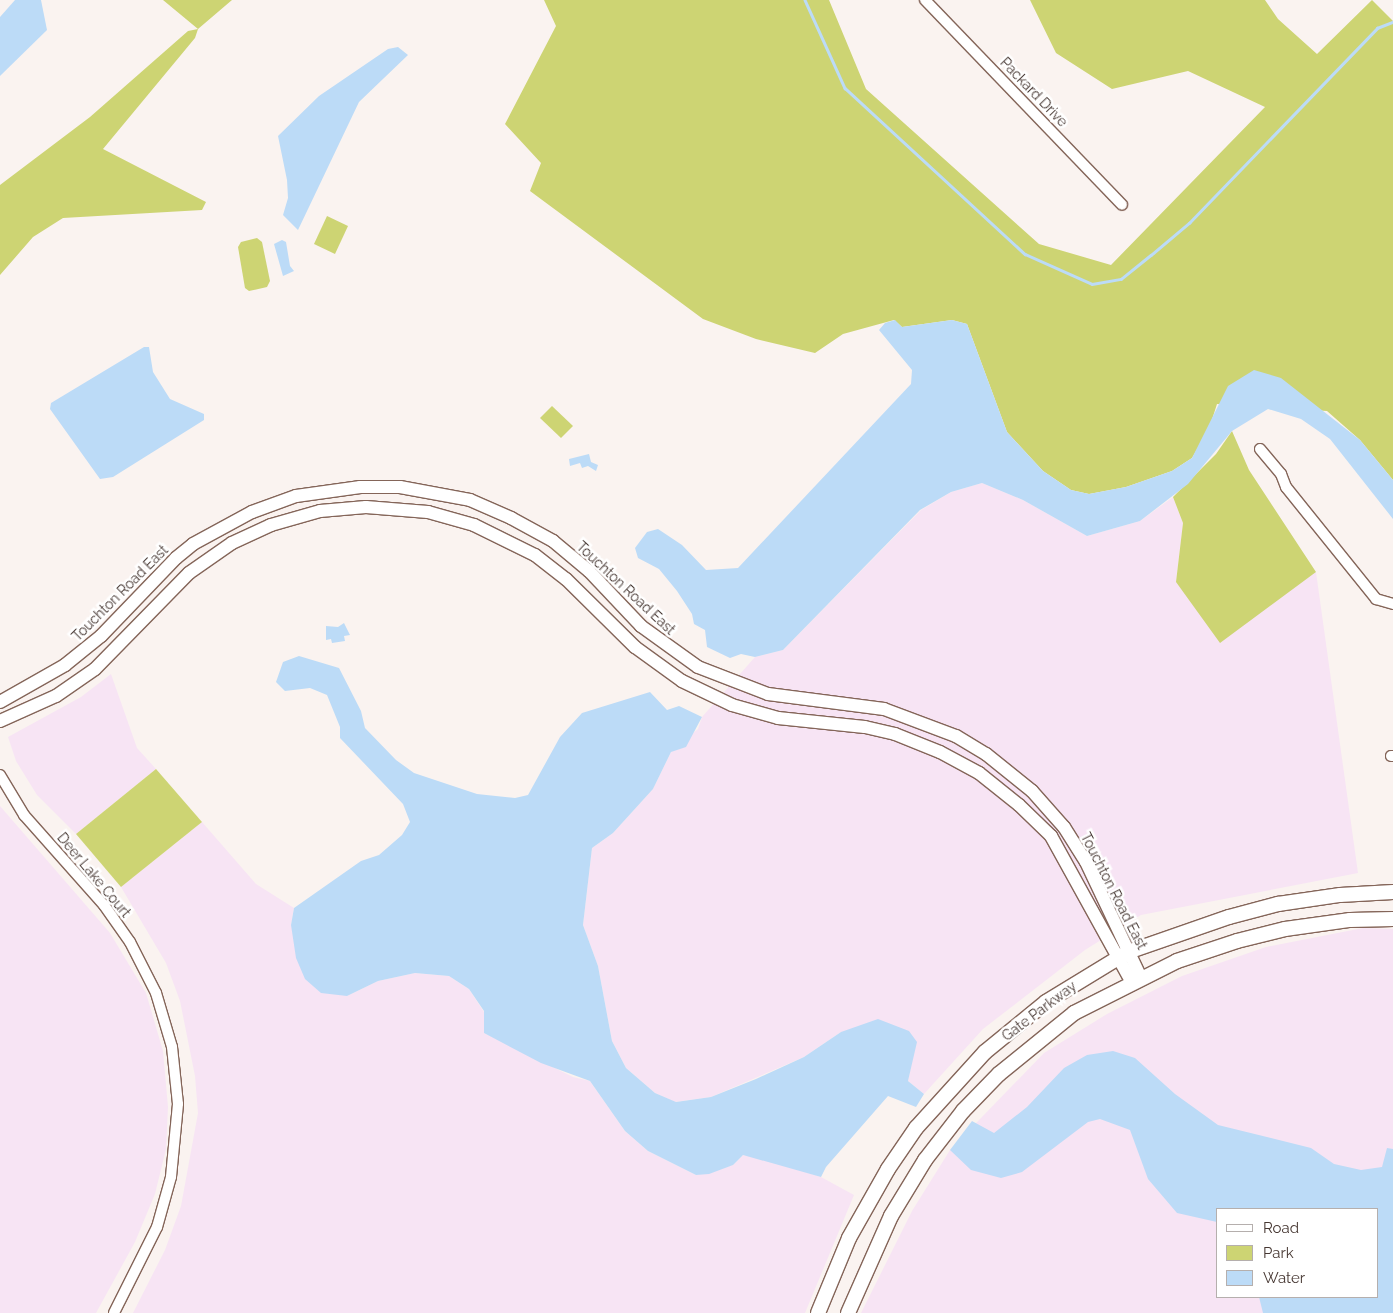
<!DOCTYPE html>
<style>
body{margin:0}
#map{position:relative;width:1393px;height:1313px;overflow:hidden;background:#faf3f0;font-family:Raleway,sans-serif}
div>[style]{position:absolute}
.commercial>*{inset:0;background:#f7e4f4}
.green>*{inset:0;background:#cdd473}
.water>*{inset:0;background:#bcdbf7}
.stream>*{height:2.5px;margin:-1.25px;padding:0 1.25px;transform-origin:1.25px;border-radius:1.25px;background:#bcdbf7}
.roads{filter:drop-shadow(1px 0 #846559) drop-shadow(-1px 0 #846559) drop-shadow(0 1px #846559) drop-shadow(0 -1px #846559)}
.minor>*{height:10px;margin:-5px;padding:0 5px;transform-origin:5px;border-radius:5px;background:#fff}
.tertiary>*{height:12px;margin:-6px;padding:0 6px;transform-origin:6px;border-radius:6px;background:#fff}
.secondary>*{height:14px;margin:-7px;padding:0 7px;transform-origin:7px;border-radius:7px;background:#fff}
span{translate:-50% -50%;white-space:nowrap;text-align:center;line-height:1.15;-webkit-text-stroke:5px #fff;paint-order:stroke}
.street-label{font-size:14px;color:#463732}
.legend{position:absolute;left:1216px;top:1208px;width:162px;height:90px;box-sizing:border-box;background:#fff;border:1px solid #b5afad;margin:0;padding:6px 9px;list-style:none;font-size:15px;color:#463732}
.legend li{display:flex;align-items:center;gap:10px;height:25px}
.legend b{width:25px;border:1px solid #b5afad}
</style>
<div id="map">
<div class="commercial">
<div style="clip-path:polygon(982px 483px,1023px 500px,1087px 536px,1140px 521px,1173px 497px,1183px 523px,1176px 582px,1278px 599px,1316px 572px,1358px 873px,1141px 915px,1085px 950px,983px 1029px,924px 1094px,908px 1081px,916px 1042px,841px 1032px,804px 1057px,711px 1097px,675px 1102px,655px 1093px,626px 1068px,612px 1041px,598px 966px,583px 925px,592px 848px,613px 833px,653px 789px,671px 752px,698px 729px,702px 717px,755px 657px,783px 650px,921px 510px,951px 492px)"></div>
<div style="clip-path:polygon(111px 674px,137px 748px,156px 769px,76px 834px,37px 795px,16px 761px,8px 737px,81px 697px)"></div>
<div style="clip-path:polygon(0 806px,110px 933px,146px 993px,163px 1051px,168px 1107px,166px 1149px,155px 1194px,135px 1242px,96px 1313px,0 1313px)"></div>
<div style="clip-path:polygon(202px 822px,256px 884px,294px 908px,291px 925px,347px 996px,378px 981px,415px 973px,449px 976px,469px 989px,484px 1012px,484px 1033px,573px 1077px,590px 1081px,625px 1131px,648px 1151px,696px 1175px,733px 1165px,743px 1155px,766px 1159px,821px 1177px,854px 1195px,805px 1313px,133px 1313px,165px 1250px,181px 1206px,198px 1113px,195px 1076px,180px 1001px,166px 963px,121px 887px)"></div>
<div style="clip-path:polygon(evenodd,1363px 928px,1393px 929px,1393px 1313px,861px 1313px,912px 1211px,950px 1150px,1044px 1053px,1107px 1014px,1182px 976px,1266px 947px,1363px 928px,1217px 1209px,1377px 1209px,1377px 1297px,1217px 1297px,1217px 1209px)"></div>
</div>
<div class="green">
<div style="clip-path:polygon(163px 0,232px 0,198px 29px,195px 38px,103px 149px,206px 202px,202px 210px,63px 218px,33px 237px,0 275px,0 185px,90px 117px,188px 31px,198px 29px)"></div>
<div style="clip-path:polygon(544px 0,829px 0,866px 89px,1039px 244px,1111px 265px,1265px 107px,1188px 71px,1112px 89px,1056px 53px,1030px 0,1265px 0,1278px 19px,1317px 54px,1372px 0,1393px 21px,1393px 480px,1360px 440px,1327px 411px,1217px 404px,1209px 429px,1192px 458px,1172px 471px,1126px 487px,1089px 494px,1071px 490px,1043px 471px,1007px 432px,967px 324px,952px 320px,902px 327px,894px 320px,843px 334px,815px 353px,756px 339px,703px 319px,530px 191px,541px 163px,505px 124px,556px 26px)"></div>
<div style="clip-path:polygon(327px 216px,348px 226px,335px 254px,314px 244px)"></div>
<div style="clip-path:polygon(257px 238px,262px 242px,270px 281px,267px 287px,249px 291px,245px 288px,238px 247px,241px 242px)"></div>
<div style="clip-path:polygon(552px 406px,573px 426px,561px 438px,540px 418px)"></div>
<div style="clip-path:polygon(1232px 431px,1249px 470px,1316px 572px,1220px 643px,1176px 582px,1183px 523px,1173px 497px,1216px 454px)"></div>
<div style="clip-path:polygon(156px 769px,202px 822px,121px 887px,76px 834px)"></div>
</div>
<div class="water">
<div style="clip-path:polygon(15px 0,41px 0,47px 30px,0 76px,0 17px)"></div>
<div style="clip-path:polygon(398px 47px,408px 55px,359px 102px,298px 230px,283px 215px,288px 198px,287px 180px,278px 136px,319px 96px,388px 49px)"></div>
<div style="clip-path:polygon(282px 240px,286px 242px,290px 266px,294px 271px,283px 276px,274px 244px)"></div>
<div style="clip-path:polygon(895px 320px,902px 327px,952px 320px,967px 324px,1007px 432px,1043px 471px,1071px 490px,1089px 494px,1126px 487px,1172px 471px,1192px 458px,1228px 386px,1254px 370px,1281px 378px,1360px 440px,1393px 480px,1393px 519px,1330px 439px,1301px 419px,1268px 409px,1232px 431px,1188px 484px,1140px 521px,1087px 536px,1023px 500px,982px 483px,951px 492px,920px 510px,783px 650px,755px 657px,741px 654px,730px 658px,707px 647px,705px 630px,694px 624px,692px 614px,677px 591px,659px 569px,638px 558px,635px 548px,647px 532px,658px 529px,682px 545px,706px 570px,738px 568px,911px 384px,912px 370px,879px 330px,885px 323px)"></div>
<div style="clip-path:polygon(144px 347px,149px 347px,153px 372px,170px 399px,204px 414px,204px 420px,113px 477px,100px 479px,50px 409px,51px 403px)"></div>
<div style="clip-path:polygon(589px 454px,591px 462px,598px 465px,596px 471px,588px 466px,582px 468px,580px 463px,570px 466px,569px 459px)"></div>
<div style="clip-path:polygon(344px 623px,350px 635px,344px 636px,345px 641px,332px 643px,331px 639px,326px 640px,326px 626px,338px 627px)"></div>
<div style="clip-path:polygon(299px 656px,339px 668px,361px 711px,365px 728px,396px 760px,414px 773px,477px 794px,515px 798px,528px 795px,560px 737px,582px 713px,650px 692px,667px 710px,679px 706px,702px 717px,686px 747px,671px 752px,653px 789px,613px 833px,592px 848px,583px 925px,598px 966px,612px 1041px,626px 1068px,655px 1093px,676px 1102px,711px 1097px,756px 1079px,804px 1057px,841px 1032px,878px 1019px,909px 1031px,917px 1042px,908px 1081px,924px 1094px,916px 1107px,888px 1096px,826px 1167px,821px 1177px,743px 1155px,733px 1165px,709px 1174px,696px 1175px,648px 1151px,625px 1131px,590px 1081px,541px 1063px,484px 1033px,484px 1011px,469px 989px,449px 976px,415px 973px,378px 981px,347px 996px,321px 993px,305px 979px,296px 958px,291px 925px,294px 908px,361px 861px,379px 855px,402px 835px,410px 822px,403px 804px,340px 738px,340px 727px,327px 695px,310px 688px,285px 691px,276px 682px,283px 662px)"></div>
<div style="clip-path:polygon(1113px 1051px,1135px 1058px,1175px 1094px,1218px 1125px,1311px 1148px,1334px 1164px,1361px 1170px,1382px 1167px,1387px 1148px,1393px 1149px,1393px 1313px,1263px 1313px,1259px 1297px,1377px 1297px,1377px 1209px,1217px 1209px,1217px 1222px,1177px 1213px,1148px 1179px,1130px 1130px,1100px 1119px,1088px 1122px,1022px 1172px,1001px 1178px,971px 1170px,950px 1150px,972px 1121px,994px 1133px,1027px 1107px,1064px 1068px,1087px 1055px)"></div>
</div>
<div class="stream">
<div style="left:805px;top:0;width:97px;rotate:65.6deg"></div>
<div style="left:845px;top:88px;width:245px;rotate:42.7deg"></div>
<div style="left:1025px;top:254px;width:73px;rotate:24.1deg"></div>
<div style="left:1092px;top:284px;width:29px;rotate:-10deg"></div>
<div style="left:1121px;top:279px;width:38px;rotate:-39deg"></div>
<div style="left:1151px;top:255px;width:50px;rotate:-40.1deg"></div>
<div style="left:1189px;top:223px;width:271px;rotate:-46deg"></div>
<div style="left:1377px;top:28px;width:17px;rotate:-21deg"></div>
</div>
<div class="roads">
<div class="minor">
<div style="left:925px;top:0;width:284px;rotate:46.1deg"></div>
<div style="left:1260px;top:449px;width:33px;rotate:50deg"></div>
<div style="left:1281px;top:474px;width:14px;rotate:69deg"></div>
<div style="left:1286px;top:487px;width:144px;rotate:51.2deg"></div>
<div style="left:1376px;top:599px;width:18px;rotate:16deg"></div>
<div style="left:1391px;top:756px;width:2px"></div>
<div style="left:0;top:775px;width:47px;rotate:59deg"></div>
<div style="left:24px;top:815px;width:120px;rotate:48.4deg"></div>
<div style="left:104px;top:905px;width:45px;rotate:54.9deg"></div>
<div style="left:130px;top:942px;width:57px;rotate:63deg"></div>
<div style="left:156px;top:993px;width:56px;rotate:73.5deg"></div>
<div style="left:172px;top:1047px;width:57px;rotate:84deg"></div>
<div style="left:178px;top:1104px;width:73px;rotate:95.5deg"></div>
<div style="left:171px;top:1177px;width:52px;rotate:105.6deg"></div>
<div style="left:157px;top:1227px;width:96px;rotate:116.6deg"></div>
</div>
<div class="tertiary">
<div style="left:0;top:702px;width:75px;rotate:-29.6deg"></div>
<div style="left:65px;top:665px;width:46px;rotate:-38.9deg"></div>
<div style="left:101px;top:636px;width:108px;rotate:-46.1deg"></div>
<div style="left:176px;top:558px;width:22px;rotate:-39deg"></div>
<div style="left:193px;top:544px;width:67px;rotate:-28.5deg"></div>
<div style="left:252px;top:512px;width:47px;rotate:-20deg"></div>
<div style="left:296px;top:496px;width:65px;rotate:-8deg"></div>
<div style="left:360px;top:487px;width:40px"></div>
<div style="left:400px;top:487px;width:71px;rotate:10.5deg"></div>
<div style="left:470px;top:500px;width:45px;rotate:23.7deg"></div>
<div style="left:511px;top:518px;width:48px;rotate:28.7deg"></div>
<div style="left:553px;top:541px;width:47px;rotate:39.8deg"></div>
<div style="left:589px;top:571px;width:76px;rotate:46.6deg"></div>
<div style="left:641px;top:626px;width:70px;rotate:35.7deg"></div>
<div style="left:698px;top:667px;width:75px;rotate:21.1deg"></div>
<div style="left:768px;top:694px;width:117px;rotate:7.4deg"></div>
<div style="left:884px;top:709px;width:77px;rotate:20.6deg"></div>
<div style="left:956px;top:736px;width:35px;rotate:31deg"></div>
<div style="left:986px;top:754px;width:59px;rotate:38.8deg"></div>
<div style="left:1032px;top:791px;width:48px;rotate:48.4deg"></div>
<div style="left:1064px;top:827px;width:41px;rotate:57.8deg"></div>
<div style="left:1086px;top:862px;width:128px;rotate:64.6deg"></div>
<div style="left:0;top:721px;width:61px;rotate:-24.1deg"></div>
<div style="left:56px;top:696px;width:47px;rotate:-34.7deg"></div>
<div style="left:95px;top:669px;width:134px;rotate:-45.6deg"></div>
<div style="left:189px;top:573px;width:52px;rotate:-34.9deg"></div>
<div style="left:232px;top:543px;width:43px;rotate:-24.8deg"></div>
<div style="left:271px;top:525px;width:51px;rotate:-15.9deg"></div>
<div style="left:320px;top:511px;width:46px;rotate:-5deg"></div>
<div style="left:366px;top:507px;width:62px;rotate:4.6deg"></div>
<div style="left:428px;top:512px;width:48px;rotate:15.8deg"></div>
<div style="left:474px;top:525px;width:68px;rotate:26.2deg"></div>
<div style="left:535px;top:555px;width:39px;rotate:38deg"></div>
<div style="left:566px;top:579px;width:97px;rotate:44.6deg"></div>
<div style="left:635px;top:647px;width:58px;rotate:35.9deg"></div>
<div style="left:682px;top:681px;width:55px;rotate:25.6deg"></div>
<div style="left:732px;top:705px;width:48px;rotate:15.8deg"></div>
<div style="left:778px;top:718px;width:87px;rotate:5.9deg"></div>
<div style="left:865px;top:727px;width:31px;rotate:13deg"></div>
<div style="left:895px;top:734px;width:48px;rotate:21.8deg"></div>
<div style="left:940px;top:752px;width:44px;rotate:28.3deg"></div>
<div style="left:979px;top:773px;width:51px;rotate:38.7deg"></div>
<div style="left:1019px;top:805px;width:45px;rotate:44.1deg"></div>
<div style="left:1051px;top:836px;width:168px;rotate:61.1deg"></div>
</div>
<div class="secondary">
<div style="left:818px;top:1313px;width:81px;rotate:-67.5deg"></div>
<div style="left:849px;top:1238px;width:79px;rotate:-60.5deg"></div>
<div style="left:888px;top:1169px;width:50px;rotate:-55.7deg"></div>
<div style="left:916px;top:1128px;width:103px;rotate:-47.8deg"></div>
<div style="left:985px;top:1052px;width:79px;rotate:-39.3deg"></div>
<div style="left:1046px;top:1002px;width:96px;rotate:-31.4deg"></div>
<div style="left:1128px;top:952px;width:107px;rotate:-19.1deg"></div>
<div style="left:1229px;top:917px;width:51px;rotate:-14.9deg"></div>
<div style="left:1278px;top:904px;width:63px;rotate:-8.3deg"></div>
<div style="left:1340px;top:895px;width:53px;rotate:-3.2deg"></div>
<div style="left:848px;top:1313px;width:106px;rotate:-66.1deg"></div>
<div style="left:891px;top:1216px;width:66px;rotate:-58.7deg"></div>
<div style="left:925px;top:1160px;width:62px;rotate:-52.2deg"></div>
<div style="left:963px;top:1111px;width:52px;rotate:-45.8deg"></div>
<div style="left:999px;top:1074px;width:97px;rotate:-39.1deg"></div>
<div style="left:1074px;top:1013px;width:115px;rotate:-26.8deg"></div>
<div style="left:1177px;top:961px;width:63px;rotate:-18.4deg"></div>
<div style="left:1237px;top:941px;width:49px;rotate:-14deg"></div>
<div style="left:1285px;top:929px;width:66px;rotate:-7.9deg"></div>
<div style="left:1350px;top:920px;width:43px;rotate:-1.3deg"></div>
</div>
</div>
<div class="street-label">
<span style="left:1034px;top:92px;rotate:46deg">Packard Drive</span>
<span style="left:626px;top:588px;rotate:43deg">Touchton Road East</span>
<span style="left:120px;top:593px;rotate:-45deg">Touchton Road East</span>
<span style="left:94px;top:875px;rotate:50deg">Deer Lake Court</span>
<span style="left:1114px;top:891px;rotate:63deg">Touchton Road East</span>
<span style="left:1039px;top:1011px;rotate:-37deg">Gate Parkway</span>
</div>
<ul class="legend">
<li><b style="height:6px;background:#fff"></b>Road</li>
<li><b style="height:14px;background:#cdd473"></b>Park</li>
<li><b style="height:14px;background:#bcdbf7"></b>Water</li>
</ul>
</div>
